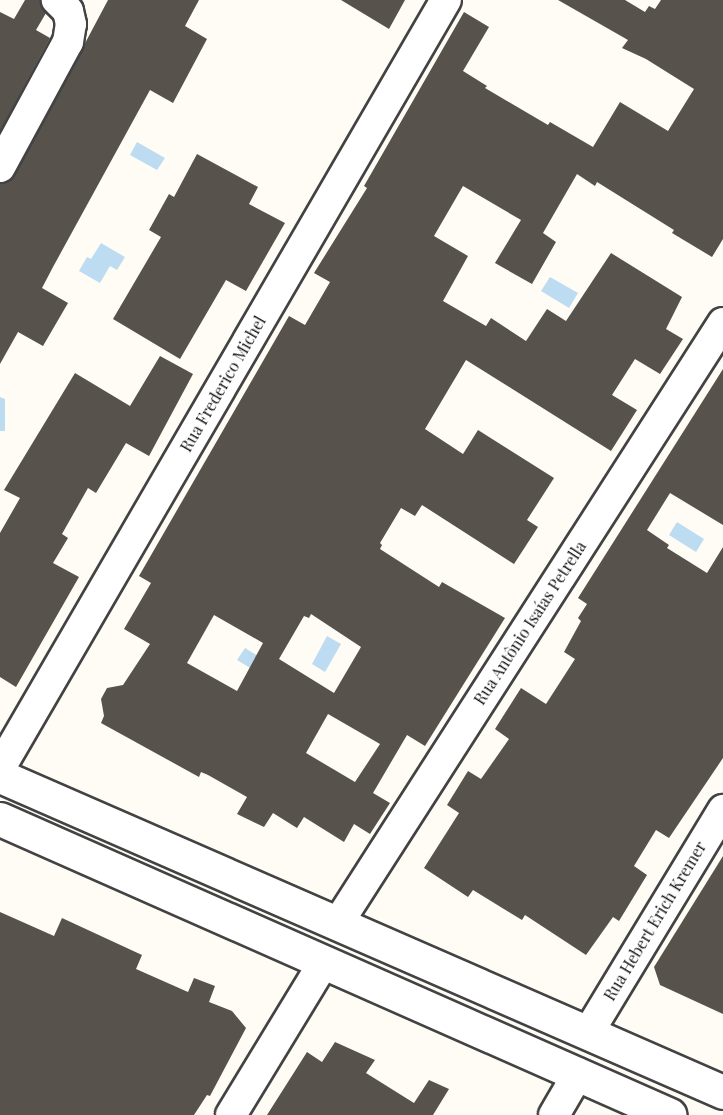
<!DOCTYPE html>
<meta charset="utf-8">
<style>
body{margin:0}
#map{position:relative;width:723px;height:1115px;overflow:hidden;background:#fefcf4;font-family:"Playfair Display",serif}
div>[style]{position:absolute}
.water>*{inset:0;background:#bddcf1}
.building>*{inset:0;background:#58524d}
.roads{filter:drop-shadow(2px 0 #434343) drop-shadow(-2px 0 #434343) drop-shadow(0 2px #434343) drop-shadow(0 -2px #434343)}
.minor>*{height:30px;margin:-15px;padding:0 15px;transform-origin:15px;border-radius:15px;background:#fff}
.tertiary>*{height:33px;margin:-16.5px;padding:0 16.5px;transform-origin:16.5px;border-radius:16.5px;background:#fff}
span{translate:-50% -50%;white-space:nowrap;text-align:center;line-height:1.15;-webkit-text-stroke:6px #fff;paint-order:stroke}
.street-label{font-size:16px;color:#101010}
</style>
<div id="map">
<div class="water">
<div style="clip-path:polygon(137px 142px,165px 158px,157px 170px,130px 155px)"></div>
<div style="clip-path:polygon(101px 243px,125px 257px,117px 270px,110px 266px,100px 283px,79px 271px,87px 257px,91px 259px)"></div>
<div style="clip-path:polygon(550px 277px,578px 293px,569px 308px,541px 291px)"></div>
<div style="clip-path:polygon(0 397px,5px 399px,5px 431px,0 431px)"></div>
<div style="clip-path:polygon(677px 522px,704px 539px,696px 552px,669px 535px)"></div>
<div style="clip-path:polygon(327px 636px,341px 644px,325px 672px,312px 664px)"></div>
<div style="clip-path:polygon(245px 648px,271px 664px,257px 672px,237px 660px)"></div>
</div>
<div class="building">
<div style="clip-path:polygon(25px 0,40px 0,46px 13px,36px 30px,50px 38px,0 131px,0 12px,14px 19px)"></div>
<div style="clip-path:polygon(108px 0,199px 0,185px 26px,207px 39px,173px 103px,150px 90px,53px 267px,42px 288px,68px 303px,43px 346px,18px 332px,0 364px,0 184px,8px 182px,15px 175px)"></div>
<div style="clip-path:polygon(341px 0,405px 0,389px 29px)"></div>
<div style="clip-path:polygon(evenodd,558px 0,625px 0,645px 12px,649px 6px,655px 9px,661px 0,723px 0,723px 239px,712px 257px,672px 233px,674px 230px,597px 182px,595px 186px,577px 174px,543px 233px,556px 242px,532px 284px,495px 263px,521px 220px,463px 186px,434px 236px,468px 256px,443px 301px,486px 326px,491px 318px,526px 341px,547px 309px,566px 321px,611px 253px,682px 297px,666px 329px,683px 339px,660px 374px,635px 359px,612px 395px,637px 410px,611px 451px,466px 360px,425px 429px,463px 454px,478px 430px,554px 478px,527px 520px,538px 527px,514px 564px,422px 505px,415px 516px,401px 508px,380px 543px,382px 545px,380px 549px,439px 587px,442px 582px,505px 618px,425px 746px,407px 735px,373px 793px,390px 803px,370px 834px,354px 824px,344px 842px,304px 817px,297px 828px,273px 813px,264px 827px,237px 814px,247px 797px,208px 775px,201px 772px,199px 777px,101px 723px,104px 716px,101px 699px,107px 688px,123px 685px,150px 644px,124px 629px,151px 583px,139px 576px,289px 316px,305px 325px,330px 282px,314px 273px,367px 188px,364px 186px,464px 12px,489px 27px,463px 71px,487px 86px,485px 88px,548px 125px,550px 122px,593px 147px,620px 102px,668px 131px,694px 89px,646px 59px,622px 48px,628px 40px,558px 0,311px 614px,361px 647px,334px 693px,279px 659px,304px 616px,309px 618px,311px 614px,558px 0,214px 615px,263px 643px,237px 691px,187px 663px,214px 615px,558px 0,328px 714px,380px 744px,355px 782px,306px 753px,328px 714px)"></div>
<div style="clip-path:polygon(197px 154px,258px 187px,249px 204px,285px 223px,246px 291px,226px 280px,180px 359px,113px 319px,161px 237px,149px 230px,169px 194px,174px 197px)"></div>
<div style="clip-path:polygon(160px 356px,193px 374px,149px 456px,126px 443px,96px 493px,88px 488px,62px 534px,68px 538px,53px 563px,79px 577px,16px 687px,0 677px,0 533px,20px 498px,4px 490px,75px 373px,130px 406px)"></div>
<div style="clip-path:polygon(723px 369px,723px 525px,670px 493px,647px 530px,669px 545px,667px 548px,707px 573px,723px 547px,723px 758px,669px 838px,656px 830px,634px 866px,647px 875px,619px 921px,613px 917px,586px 955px,525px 915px,522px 920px,473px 890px,468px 897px,424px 868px,459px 813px,447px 805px,468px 771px,481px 779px,509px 739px,495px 729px,521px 688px,546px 704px,575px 659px,564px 652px,581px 621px,578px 618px,587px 604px,578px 598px)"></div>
<div style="clip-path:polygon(723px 856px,723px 1014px,660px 985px,654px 967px)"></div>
<div style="clip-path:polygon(0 912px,54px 936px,62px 918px,142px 955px,136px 969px,188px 992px,194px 978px,215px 986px,209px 1002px,232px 1011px,246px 1028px,210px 1096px,207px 1095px,194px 1115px,0 1115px)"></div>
<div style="clip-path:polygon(335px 1042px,375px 1060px,366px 1073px,414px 1103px,429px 1080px,449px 1089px,433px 1115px,267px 1115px,307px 1052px,322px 1062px)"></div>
</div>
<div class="roads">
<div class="minor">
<div style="left:0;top:167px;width:142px;rotate:-61.5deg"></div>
<div style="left:68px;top:42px;width:18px;rotate:-81deg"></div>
<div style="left:71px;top:24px;width:13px;rotate:-103deg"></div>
<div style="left:68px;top:11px;width:16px;rotate:-135deg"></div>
<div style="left:0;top:768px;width:888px;rotate:-59.86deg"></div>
<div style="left:338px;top:923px;width:713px;rotate:-57.31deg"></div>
<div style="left:588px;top:1033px;width:261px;rotate:-58.8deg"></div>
<div style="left:231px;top:1115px;width:179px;rotate:-58.7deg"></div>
<div style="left:554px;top:1115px;width:48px;rotate:-59.7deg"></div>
</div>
<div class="tertiary">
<div style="left:0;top:776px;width:789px;rotate:23.61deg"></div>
<div style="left:0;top:819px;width:732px;rotate:23.84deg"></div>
</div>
</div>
<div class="street-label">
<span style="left:223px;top:384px;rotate:-60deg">Rua Frederico Michel</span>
<span style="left:530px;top:623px;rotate:-57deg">Rua Antônio Isaías Petrella</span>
<span style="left:655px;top:921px;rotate:-59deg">Rua Hebert Erich Kremer</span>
</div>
</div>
